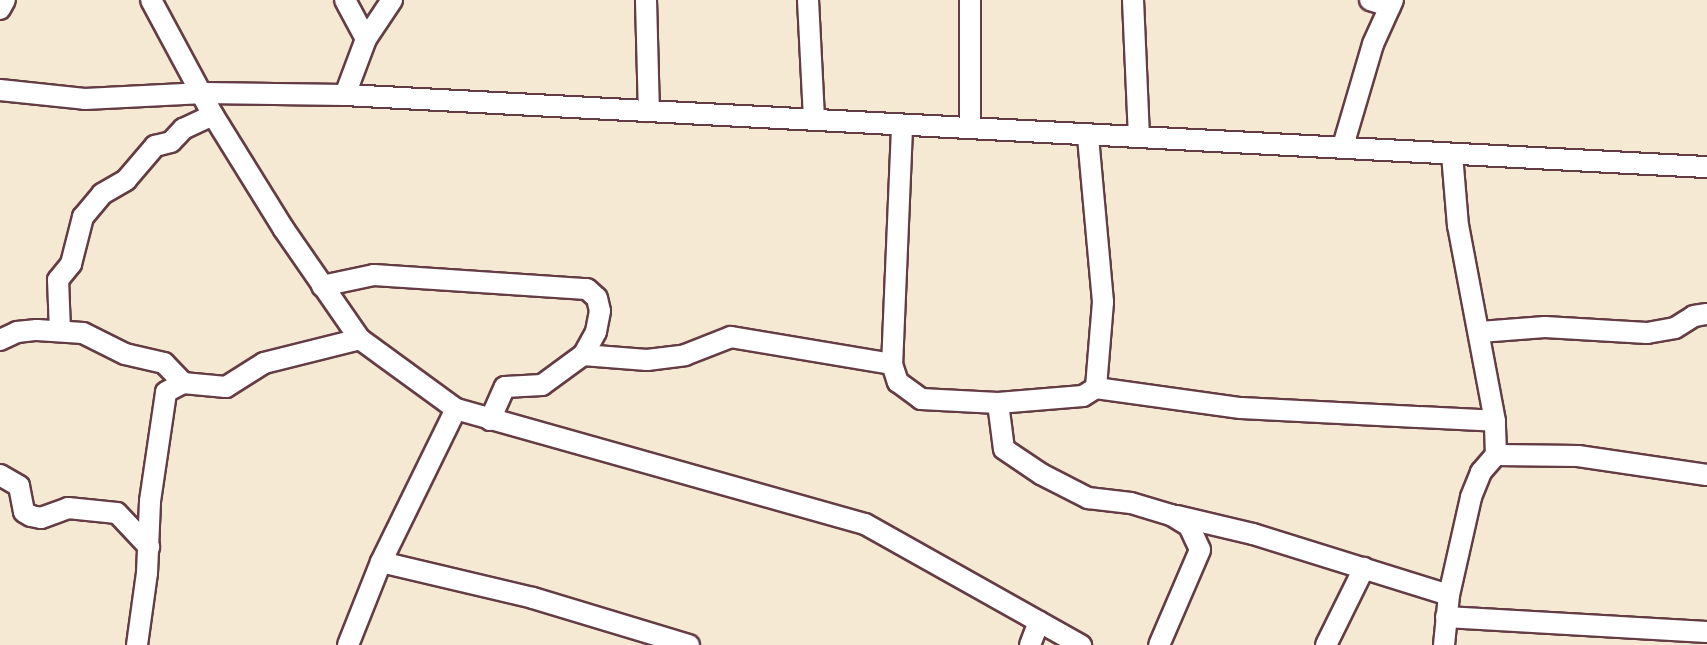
<!DOCTYPE html>
<style>
body{margin:0}
#map{position:relative;width:1707px;height:645px;overflow:hidden;background:#f6e9d4;font-family:Alegreya,serif}
div>[style]{position:absolute}
.roads{filter:drop-shadow(2px 0 #643d44) drop-shadow(-2px 0 #643d44) drop-shadow(0 2px #643d44) drop-shadow(0 -2px #643d44)}
.minor>*{height:20px;margin:-10px;padding:0 10px;transform-origin:10px;border-radius:10px;background:#fff}
span{translate:-50% -50%;white-space:nowrap;text-align:center;line-height:1.15;-webkit-text-stroke:4.5px #fbf7ec;paint-order:stroke}
</style>
<div id="map">
<div class="roads">
<div class="minor">
<div style="left:151px;top:0;width:131px;rotate:61.7deg"></div>
<div style="left:213px;top:115px;width:133px;rotate:58.2deg"></div>
<div style="left:283px;top:228px;width:135px;rotate:55.3deg"></div>
<div style="left:360px;top:339px;width:119px;rotate:36.1deg"></div>
<div style="left:456px;top:409px;width:425px;rotate:15.7deg"></div>
<div style="left:865px;top:524px;width:248px;rotate:29.3deg"></div>
<div style="left:345px;top:0;width:44px;rotate:61.7deg"></div>
<div style="left:646px;top:0;width:111px;rotate:88.5deg"></div>
<div style="left:808px;top:0;width:119px;rotate:87.1deg"></div>
<div style="left:1133px;top:0;width:136px;rotate:87.5deg"></div>
<div style="left:1370px;top:0;width:21px;rotate:17deg"></div>
<div style="left:0;top:9px;width:10px;rotate:-61deg"></div>
<div style="left:0;top:90px;width:85px;rotate:6deg"></div>
<div style="left:85px;top:99px;width:119px;rotate:-2.9deg"></div>
<div style="left:204px;top:93px;width:141px;rotate:0.8deg"></div>
<div style="left:345px;top:95px;width:1364px;rotate:3.03deg"></div>
<div style="left:345px;top:95px;width:60px;rotate:-69.4deg"></div>
<div style="left:366px;top:39px;width:47px;rotate:-56.3deg"></div>
<div style="left:902px;top:128px;width:236px;rotate:92.4deg"></div>
<div style="left:892px;top:364px;width:19px;rotate:72deg"></div>
<div style="left:898px;top:382px;width:29px;rotate:36deg"></div>
<div style="left:921px;top:399px;width:77px;rotate:3deg"></div>
<div style="left:998px;top:403px;width:85px;rotate:-4.7deg"></div>
<div style="left:1083px;top:396px;width:15px;rotate:-32deg"></div>
<div style="left:1096px;top:388px;width:146px;rotate:7.9deg"></div>
<div style="left:1241px;top:408px;width:254px;rotate:2.9deg"></div>
<div style="left:970px;top:128px;width:128px;rotate:-90deg"></div>
<div style="left:1088px;top:137px;width:166px;rotate:84.8deg"></div>
<div style="left:1103px;top:302px;width:86px;rotate:94.7deg"></div>
<div style="left:1343px;top:146px;width:106px;rotate:-73.6deg"></div>
<div style="left:1373px;top:44px;width:48px;rotate:-65.6deg"></div>
<div style="left:322px;top:286px;width:53px;rotate:-11.9deg"></div>
<div style="left:374px;top:275px;width:213px;rotate:3.8deg"></div>
<div style="left:587px;top:289px;width:13px;rotate:42deg"></div>
<div style="left:597px;top:298px;width:13px;rotate:77deg"></div>
<div style="left:600px;top:311px;width:21px;rotate:101deg"></div>
<div style="left:596px;top:332px;width:26px;rotate:119deg"></div>
<div style="left:60px;top:331px;width:51px;rotate:-92.2deg"></div>
<div style="left:58px;top:280px;width:21px;rotate:-51deg"></div>
<div style="left:71px;top:264px;width:49px;rotate:-75.7deg"></div>
<div style="left:83px;top:217px;width:30px;rotate:-50deg"></div>
<div style="left:102px;top:194px;width:28px;rotate:-30deg"></div>
<div style="left:126px;top:180px;width:45px;rotate:-49.5deg"></div>
<div style="left:155px;top:146px;width:16px;rotate:-14deg"></div>
<div style="left:171px;top:142px;width:18px;rotate:-47deg"></div>
<div style="left:183px;top:129px;width:33px;rotate:-25deg"></div>
<div style="left:1480px;top:332px;width:65px;rotate:-4.4deg"></div>
<div style="left:1545px;top:327px;width:102px;rotate:3.4deg"></div>
<div style="left:1647px;top:333px;width:28px;rotate:-10deg"></div>
<div style="left:1675px;top:328px;width:22px;rotate:-32deg"></div>
<div style="left:1694px;top:316px;width:13px;rotate:-9deg"></div>
<div style="left:0;top:340px;width:19px;rotate:-25deg"></div>
<div style="left:17px;top:332px;width:20px;rotate:-6deg"></div>
<div style="left:37px;top:330px;width:46px;rotate:3.7deg"></div>
<div style="left:83px;top:333px;width:47px;rotate:26.6deg"></div>
<div style="left:125px;top:354px;width:40px;rotate:13deg"></div>
<div style="left:164px;top:363px;width:28px;rotate:46deg"></div>
<div style="left:998px;top:403px;width:46px;rotate:82.6deg"></div>
<div style="left:1004px;top:449px;width:45px;rotate:34deg"></div>
<div style="left:1041px;top:474px;width:53px;rotate:27.1deg"></div>
<div style="left:1088px;top:498px;width:43px;rotate:6.6deg"></div>
<div style="left:1131px;top:503px;width:42px;rotate:16.7deg"></div>
<div style="left:1171px;top:515px;width:21px;rotate:31deg"></div>
<div style="left:1189px;top:526px;width:26px;rotate:65deg"></div>
<div style="left:1200px;top:550px;width:103px;rotate:113.3deg"></div>
<div style="left:490px;top:420px;width:36px;rotate:-66deg"></div>
<div style="left:505px;top:387px;width:37px;rotate:-3deg"></div>
<div style="left:542px;top:385px;width:51px;rotate:-36.2deg"></div>
<div style="left:583px;top:355px;width:64px;rotate:4.5deg"></div>
<div style="left:647px;top:360px;width:38px;rotate:-7deg"></div>
<div style="left:685px;top:355px;width:49px;rotate:-21.4deg"></div>
<div style="left:731px;top:337px;width:163px;rotate:9.5deg"></div>
<div style="left:1496px;top:455px;width:82px;rotate:0.7deg"></div>
<div style="left:1578px;top:456px;width:130px;rotate:8.4deg"></div>
<div style="left:0;top:475px;width:22px;rotate:30deg"></div>
<div style="left:19px;top:486px;width:26px;rotate:79deg"></div>
<div style="left:24px;top:512px;width:8px;rotate:30deg"></div>
<div style="left:31px;top:516px;width:10px;rotate:11deg"></div>
<div style="left:41px;top:518px;width:29px;rotate:-20deg"></div>
<div style="left:68px;top:508px;width:49px;rotate:5.8deg"></div>
<div style="left:117px;top:513px;width:47px;rotate:46.7deg"></div>
<div style="left:1177px;top:516px;width:78px;rotate:13.3deg"></div>
<div style="left:1253px;top:534px;width:205px;rotate:17.3deg"></div>
<div style="left:381px;top:562px;width:156px;rotate:13.3deg"></div>
<div style="left:533px;top:598px;width:163px;rotate:16.8deg"></div>
<div style="left:1446px;top:617px;width:261px;rotate:3.3deg"></div>
<div style="left:137px;top:645px;width:73px;rotate:-82.1deg"></div>
<div style="left:147px;top:573px;width:72px;rotate:-87.6deg"></div>
<div style="left:150px;top:501px;width:110px;rotate:-81.6deg"></div>
<div style="left:166px;top:392px;width:19px;rotate:-28deg"></div>
<div style="left:183px;top:383px;width:43px;rotate:5.3deg"></div>
<div style="left:226px;top:387px;width:45px;rotate:-32.3deg"></div>
<div style="left:264px;top:363px;width:99px;rotate:-14deg"></div>
<div style="left:348px;top:645px;width:89px;rotate:-68.3deg"></div>
<div style="left:381px;top:562px;width:170px;rotate:-63.9deg"></div>
<div style="left:1030px;top:645px;width:25px;rotate:-69deg"></div>
<div style="left:1326px;top:645px;width:86px;rotate:-63.7deg"></div>
<div style="left:1444px;top:645px;width:50px;rotate:-84.3deg"></div>
<div style="left:1449px;top:595px;width:100px;rotate:-77.3deg"></div>
<div style="left:1471px;top:497px;width:27px;rotate:-68deg"></div>
<div style="left:1481px;top:472px;width:23px;rotate:-49deg"></div>
<div style="left:1496px;top:455px;width:34px;rotate:-92deg"></div>
<div style="left:1495px;top:421px;width:198px;rotate:-100.7deg"></div>
<div style="left:1458px;top:226px;width:72px;rotate:-94.8deg"></div>
</div>
</div>
</div>
